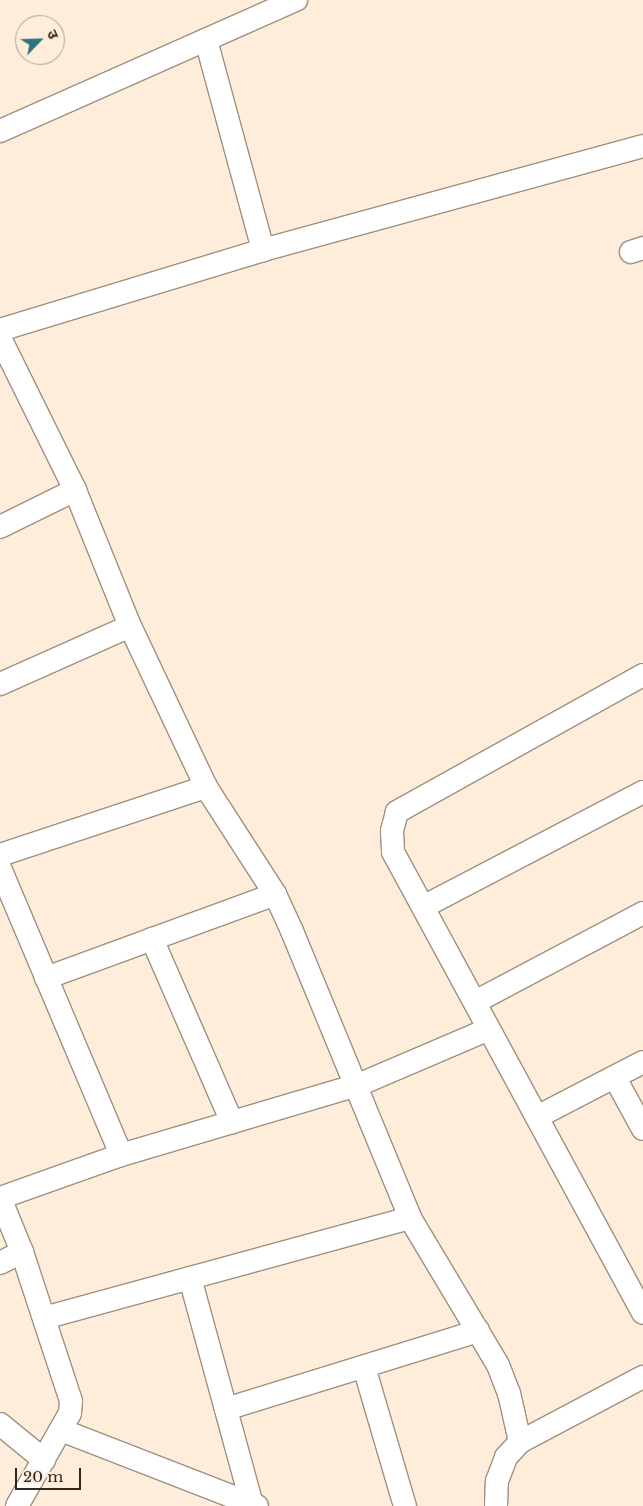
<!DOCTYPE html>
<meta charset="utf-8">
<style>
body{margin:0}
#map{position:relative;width:643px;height:1506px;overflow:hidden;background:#feeddb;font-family:"Libre Baskerville","Noto Sans Devanagari",serif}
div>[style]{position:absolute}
.roads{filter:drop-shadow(1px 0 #9f907f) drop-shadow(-1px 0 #9f907f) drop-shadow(0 1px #9f907f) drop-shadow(0 -1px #9f907f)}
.street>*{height:22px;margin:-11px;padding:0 11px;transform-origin:11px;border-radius:11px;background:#fff}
span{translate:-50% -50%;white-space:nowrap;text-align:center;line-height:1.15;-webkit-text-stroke:5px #feeddb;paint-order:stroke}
.north{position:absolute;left:15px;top:15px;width:50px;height:50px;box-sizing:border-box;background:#feeddb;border:1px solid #aa9e90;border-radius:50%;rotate:66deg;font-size:14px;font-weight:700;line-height:20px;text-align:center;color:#2d2720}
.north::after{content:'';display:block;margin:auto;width:18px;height:22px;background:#307484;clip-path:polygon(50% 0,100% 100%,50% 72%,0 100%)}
.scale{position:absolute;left:15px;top:1468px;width:66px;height:22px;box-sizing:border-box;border:2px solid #2d2720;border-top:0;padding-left:6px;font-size:15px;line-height:18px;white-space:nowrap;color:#2d2720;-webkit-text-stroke:4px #feeddb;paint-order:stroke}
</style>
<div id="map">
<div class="roads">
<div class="street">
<div style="left:206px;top:40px;width:218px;rotate:74.8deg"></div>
<div style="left:0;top:131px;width:324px;rotate:-23.9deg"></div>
<div style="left:631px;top:252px;width:13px;rotate:-18deg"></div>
<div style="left:0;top:330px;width:275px;rotate:-16.9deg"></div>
<div style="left:263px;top:250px;width:394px;rotate:-15.3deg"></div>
<div style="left:0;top:338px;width:169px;rotate:63.7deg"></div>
<div style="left:75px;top:490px;width:147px;rotate:68deg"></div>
<div style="left:130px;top:626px;width:178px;rotate:64.7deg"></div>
<div style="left:206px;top:787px;width:127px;rotate:57.2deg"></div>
<div style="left:275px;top:894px;width:41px;rotate:65.3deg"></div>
<div style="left:292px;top:931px;width:310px;rotate:67.6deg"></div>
<div style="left:410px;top:1218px;width:171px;rotate:59.1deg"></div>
<div style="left:498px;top:1365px;width:30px;rotate:69deg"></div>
<div style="left:509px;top:1393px;width:50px;rotate:77.3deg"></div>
<div style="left:0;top:527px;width:84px;rotate:-26.3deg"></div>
<div style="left:643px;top:675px;width:282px;rotate:150.9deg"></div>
<div style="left:397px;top:812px;width:20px;rotate:105deg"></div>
<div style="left:392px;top:831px;width:21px;rotate:87deg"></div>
<div style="left:393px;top:852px;width:524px;rotate:61.53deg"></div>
<div style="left:0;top:684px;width:142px;rotate:-24deg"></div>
<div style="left:0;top:855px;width:217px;rotate:-18.3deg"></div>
<div style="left:0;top:868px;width:311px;rotate:67.1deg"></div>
<div style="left:423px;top:907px;width:248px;rotate:-27.6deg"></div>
<div style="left:152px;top:939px;width:200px;rotate:66.4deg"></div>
<div style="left:46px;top:978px;width:244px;rotate:-20.1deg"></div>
<div style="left:475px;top:1002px;width:190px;rotate:-27.9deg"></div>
<div style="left:615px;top:1078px;width:58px;rotate:61.2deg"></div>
<div style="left:537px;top:1117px;width:119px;rotate:-27.4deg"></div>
<div style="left:0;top:1198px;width:128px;rotate:-19.6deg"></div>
<div style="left:121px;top:1155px;width:247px;rotate:-16.5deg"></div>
<div style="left:358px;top:1085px;width:142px;rotate:-23.1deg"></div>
<div style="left:0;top:1198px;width:58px;rotate:67.8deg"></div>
<div style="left:22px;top:1252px;width:157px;rotate:71.8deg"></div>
<div style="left:71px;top:1401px;width:12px;rotate:95deg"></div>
<div style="left:70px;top:1413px;width:107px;rotate:119.7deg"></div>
<div style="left:0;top:1263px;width:25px;rotate:-27deg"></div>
<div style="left:190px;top:1278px;width:234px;rotate:74.7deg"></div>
<div style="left:44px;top:1318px;width:379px;rotate:-15.3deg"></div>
<div style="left:364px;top:1367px;width:145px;rotate:73.6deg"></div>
<div style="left:226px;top:1409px;width:264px;rotate:-17.2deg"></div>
<div style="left:0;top:1424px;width:57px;rotate:39.3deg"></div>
<div style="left:61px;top:1430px;width:210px;rotate:21.2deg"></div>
<div style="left:496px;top:1506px;width:25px;rotate:-88deg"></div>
<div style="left:497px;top:1481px;width:26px;rotate:-69deg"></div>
<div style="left:506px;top:1457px;width:21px;rotate:-47deg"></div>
<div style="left:520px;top:1442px;width:139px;rotate:-27.9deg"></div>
</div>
</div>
<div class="north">उ</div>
<div class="scale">20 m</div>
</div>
